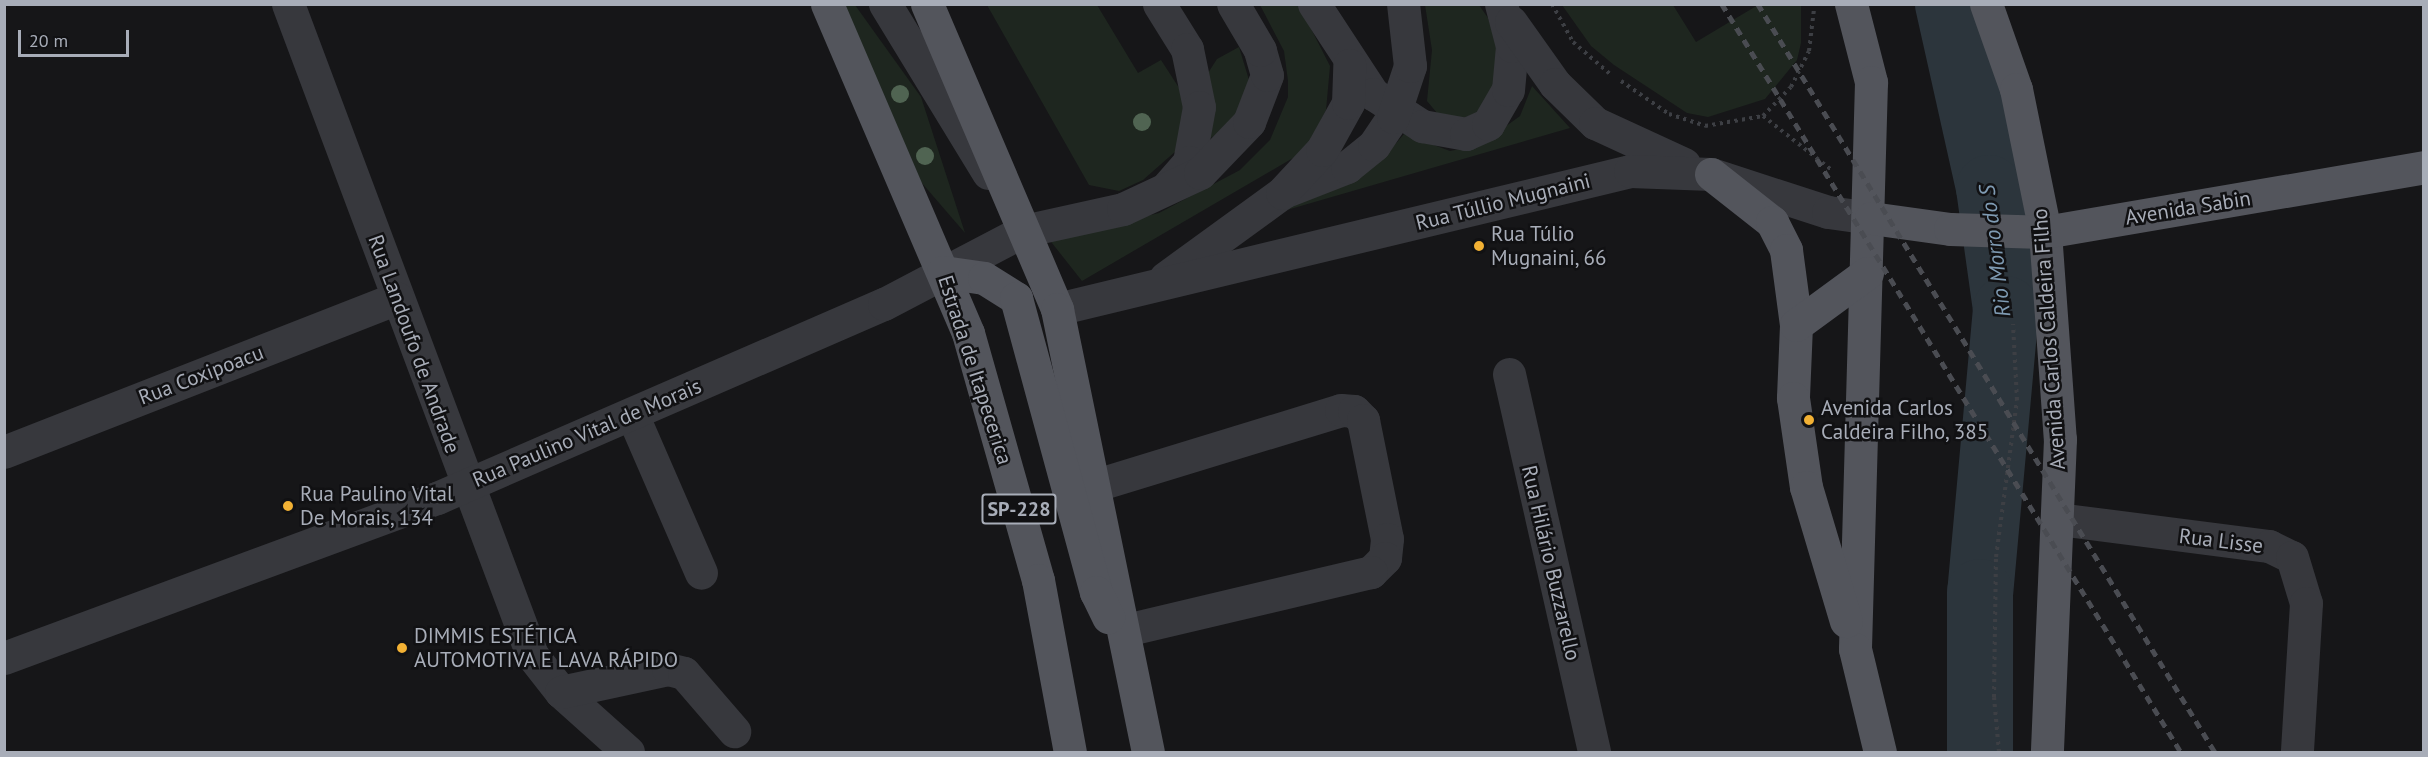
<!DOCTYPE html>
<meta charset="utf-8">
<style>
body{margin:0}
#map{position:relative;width:2428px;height:757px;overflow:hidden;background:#161618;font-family:"PT Sans",sans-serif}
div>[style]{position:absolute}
.green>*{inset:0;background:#1e261f}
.river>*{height:66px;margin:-33px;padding:0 33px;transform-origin:33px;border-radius:33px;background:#2c353c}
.path>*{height:4px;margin-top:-2px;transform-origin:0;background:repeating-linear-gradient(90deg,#3d3f44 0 3px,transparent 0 7.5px)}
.minor>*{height:33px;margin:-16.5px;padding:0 16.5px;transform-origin:16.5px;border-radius:16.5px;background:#37383d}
.major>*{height:33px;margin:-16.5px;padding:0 16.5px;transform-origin:16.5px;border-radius:16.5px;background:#53555c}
.rail>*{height:4.5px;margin-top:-2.25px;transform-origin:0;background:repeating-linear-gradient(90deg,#4a4c52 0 8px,transparent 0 14px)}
.trees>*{width:18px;height:18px;margin:-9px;border-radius:50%;background:#506452}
.dots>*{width:16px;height:16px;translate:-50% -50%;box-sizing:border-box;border:3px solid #111113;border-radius:50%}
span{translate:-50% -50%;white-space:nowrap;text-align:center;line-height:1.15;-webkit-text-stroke:5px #111113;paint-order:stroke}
.shield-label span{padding:2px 4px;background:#111113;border:2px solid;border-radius:4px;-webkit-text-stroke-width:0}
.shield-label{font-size:20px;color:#a8adb8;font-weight:700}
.street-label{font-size:21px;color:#a8adb8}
.poi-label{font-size:21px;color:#a8adb8}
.left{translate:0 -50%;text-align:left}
.water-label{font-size:22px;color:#7f9bb3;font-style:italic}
.frame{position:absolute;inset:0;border:6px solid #a8adb8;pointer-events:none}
.scale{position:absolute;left:18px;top:30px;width:111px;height:27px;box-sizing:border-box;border:3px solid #a8adb8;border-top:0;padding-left:8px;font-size:18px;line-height:21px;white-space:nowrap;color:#a8adb8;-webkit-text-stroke:4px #111113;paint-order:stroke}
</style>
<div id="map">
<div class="green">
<div style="clip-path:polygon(844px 5px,855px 5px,921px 97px,965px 233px,921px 182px)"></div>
<div style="clip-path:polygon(987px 5px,1097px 5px,1138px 73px,1161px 60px,1185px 97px,1185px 143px,1143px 180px,1119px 191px,1089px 185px)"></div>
<div style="clip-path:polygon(1260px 5px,1299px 5px,1330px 66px,1326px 110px,1305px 151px,1082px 281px,1033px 219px,1130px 220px,1159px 213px,1240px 170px,1270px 140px,1288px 97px,1288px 81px,1284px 51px)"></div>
<div style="clip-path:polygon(1425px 5px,1479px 5px,1488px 18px,1502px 64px,1483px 111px,1460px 119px,1437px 113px,1427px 101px,1432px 50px)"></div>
<div style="clip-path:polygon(1562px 5px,1673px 5px,1696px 42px,1758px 5px,1801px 5px,1801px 43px,1797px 60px,1765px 99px,1708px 117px,1687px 113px,1614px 65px,1591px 46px)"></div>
<div style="clip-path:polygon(1239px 47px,1249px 80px,1236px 122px,1203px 143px,1212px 120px,1208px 73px,1217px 59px)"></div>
<div style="clip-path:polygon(1532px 86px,1570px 128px,1280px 212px,1386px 155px,1404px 134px,1450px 151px,1480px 145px,1520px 116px)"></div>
</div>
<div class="river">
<div style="left:1948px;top:4px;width:189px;rotate:77.4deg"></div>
<div style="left:1989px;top:188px;width:122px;rotate:82deg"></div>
<div style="left:2006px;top:309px;width:284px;rotate:95.2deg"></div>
<div style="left:1980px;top:592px;width:160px;rotate:90deg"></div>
</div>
<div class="path">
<div style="left:1552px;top:4px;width:43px;rotate:61.1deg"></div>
<div style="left:1573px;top:42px;width:49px;rotate:40.9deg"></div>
<div style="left:1621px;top:81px;width:58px;rotate:34.5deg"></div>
<div style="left:1669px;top:114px;width:38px;rotate:18deg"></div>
<div style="left:1705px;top:126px;width:59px;rotate:-9.8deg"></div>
<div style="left:1763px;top:116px;width:40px;rotate:-46deg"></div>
<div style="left:1791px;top:87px;width:40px;rotate:-63.4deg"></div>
<div style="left:1809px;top:51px;width:42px;rotate:-83.2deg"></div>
<div style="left:1763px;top:116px;width:89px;rotate:38.2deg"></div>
<div style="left:1999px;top:752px;width:55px;rotate:-95.2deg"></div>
<div style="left:1994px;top:697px;width:140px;rotate:-89.2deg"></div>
<div style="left:1996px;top:557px;width:158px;rotate:-82.4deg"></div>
<div style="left:2017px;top:400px;width:76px;rotate:-93deg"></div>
</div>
<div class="minor">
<div style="left:288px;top:4px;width:695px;rotate:69.45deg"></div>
<div style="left:532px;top:655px;width:47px;rotate:51.9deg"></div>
<div style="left:561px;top:692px;width:90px;rotate:41.8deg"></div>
<div style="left:885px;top:4px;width:198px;rotate:58.6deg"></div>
<div style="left:1159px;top:4px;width:53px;rotate:58.1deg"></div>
<div style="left:1187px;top:49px;width:59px;rotate:78.3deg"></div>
<div style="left:1199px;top:107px;width:56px;rotate:100.3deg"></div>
<div style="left:1189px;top:162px;width:32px;rotate:131deg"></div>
<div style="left:1314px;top:4px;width:108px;rotate:56.8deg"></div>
<div style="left:1373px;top:94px;width:59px;rotate:33.1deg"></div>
<div style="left:1422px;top:126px;width:45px;rotate:10.3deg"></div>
<div style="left:1466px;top:134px;width:24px;rotate:-24deg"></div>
<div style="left:1488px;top:124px;width:39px;rotate:-60deg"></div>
<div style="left:1508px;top:90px;width:44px;rotate:-84.8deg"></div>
<div style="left:1512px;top:46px;width:43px;rotate:-104.7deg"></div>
<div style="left:1511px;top:22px;width:76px;rotate:54.6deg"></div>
<div style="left:1555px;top:84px;width:56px;rotate:44.3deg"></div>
<div style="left:1595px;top:123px;width:98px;rotate:24.7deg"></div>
<div style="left:1286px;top:191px;width:66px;rotate:-21.5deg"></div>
<div style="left:1347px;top:167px;width:35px;rotate:-39deg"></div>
<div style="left:1374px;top:145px;width:34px;rotate:-56deg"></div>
<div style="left:1393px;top:117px;width:54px;rotate:-71.6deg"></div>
<div style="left:1410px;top:66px;width:62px;rotate:-96.4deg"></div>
<div style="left:1165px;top:278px;width:145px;rotate:-36deg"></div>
<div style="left:1282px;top:193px;width:59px;rotate:-47.1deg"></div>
<div style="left:1322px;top:150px;width:54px;rotate:-61deg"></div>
<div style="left:1348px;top:103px;width:38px;rotate:-88deg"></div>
<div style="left:1057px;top:309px;width:589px;rotate:-13.54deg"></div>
<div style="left:1630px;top:171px;width:81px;rotate:2.1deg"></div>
<div style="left:1711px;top:174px;width:123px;rotate:18deg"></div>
<div style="left:1828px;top:212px;width:43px;rotate:7.9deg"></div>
<div style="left:1509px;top:374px;width:387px;rotate:77.3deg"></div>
<div style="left:632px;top:414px;width:173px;rotate:66.5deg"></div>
<div style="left:4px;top:452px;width:422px;rotate:-21.4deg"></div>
<div style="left:1096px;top:485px;width:256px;rotate:-17deg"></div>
<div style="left:1341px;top:410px;width:13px;rotate:4deg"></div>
<div style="left:1354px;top:411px;width:13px;rotate:45deg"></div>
<div style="left:1363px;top:420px;width:121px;rotate:78.6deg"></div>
<div style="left:1387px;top:539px;width:19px;rotate:96deg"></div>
<div style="left:1385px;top:558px;width:20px;rotate:135deg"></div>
<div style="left:1371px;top:572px;width:252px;rotate:166.7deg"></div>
<div style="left:2058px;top:519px;width:213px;rotate:7.3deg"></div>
<div style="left:2269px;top:546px;width:25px;rotate:26deg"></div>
<div style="left:2292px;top:557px;width:48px;rotate:73.1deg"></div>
<div style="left:2306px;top:603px;width:149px;rotate:93.5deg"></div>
<div style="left:4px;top:658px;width:462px;rotate:-20.3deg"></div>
<div style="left:437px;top:498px;width:487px;rotate:-23.5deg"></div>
<div style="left:884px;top:304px;width:157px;rotate:-27.7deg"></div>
<div style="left:1023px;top:231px;width:102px;rotate:-12.4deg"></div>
<div style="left:1123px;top:209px;width:85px;rotate:-25.1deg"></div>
<div style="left:1200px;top:173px;width:71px;rotate:-46.1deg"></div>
<div style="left:1249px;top:122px;width:50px;rotate:-69deg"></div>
<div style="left:1267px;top:75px;width:26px;rotate:-106deg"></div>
<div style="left:1260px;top:50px;width:53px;rotate:-120.4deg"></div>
<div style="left:561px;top:692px;width:109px;rotate:-12.1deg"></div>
<div style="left:668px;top:669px;width:16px;rotate:14deg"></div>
<div style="left:684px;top:673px;width:77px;rotate:49.2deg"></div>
</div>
<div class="major">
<div style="left:827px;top:4px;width:358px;rotate:66.8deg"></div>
<div style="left:968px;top:333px;width:257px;rotate:74.2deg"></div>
<div style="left:1038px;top:580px;width:175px;rotate:79.5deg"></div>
<div style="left:927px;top:4px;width:332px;rotate:66.9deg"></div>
<div style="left:1057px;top:309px;width:452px;rotate:78.4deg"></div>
<div style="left:1851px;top:4px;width:81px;rotate:75.6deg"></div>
<div style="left:1871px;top:82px;width:567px;rotate:91.62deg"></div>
<div style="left:1855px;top:649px;width:106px;rotate:76.4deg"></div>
<div style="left:1986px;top:4px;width:90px;rotate:70.6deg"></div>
<div style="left:2016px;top:89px;width:146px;rotate:78.5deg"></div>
<div style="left:2045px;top:232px;width:208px;rotate:85.9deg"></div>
<div style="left:2060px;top:439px;width:313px;rotate:92.4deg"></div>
<div style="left:1711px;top:174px;width:78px;rotate:38.2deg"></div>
<div style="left:1772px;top:222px;width:31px;rotate:63deg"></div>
<div style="left:1786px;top:250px;width:76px;rotate:82.4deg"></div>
<div style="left:1796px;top:325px;width:73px;rotate:92.4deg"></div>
<div style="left:1793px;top:398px;width:90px;rotate:81.7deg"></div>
<div style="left:1806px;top:487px;width:140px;rotate:73.4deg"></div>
<div style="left:1871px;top:218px;width:80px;rotate:7.9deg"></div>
<div style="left:1950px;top:229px;width:95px;rotate:1.8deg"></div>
<div style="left:2045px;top:232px;width:385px;rotate:-9.7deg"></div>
<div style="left:943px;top:272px;width:41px;rotate:8.3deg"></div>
<div style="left:984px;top:278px;width:38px;rotate:32deg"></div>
<div style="left:1016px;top:298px;width:305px;rotate:74.8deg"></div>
<div style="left:1096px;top:592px;width:28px;rotate:64deg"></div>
<div style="left:1796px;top:325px;width:88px;rotate:-36.2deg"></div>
</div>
<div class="rail">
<div style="left:1722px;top:4px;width:878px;rotate:58.47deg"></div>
<div style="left:1758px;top:4px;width:877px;rotate:58.58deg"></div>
</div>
<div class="trees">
<div style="left:900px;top:94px"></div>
<div style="left:1142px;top:122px"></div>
<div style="left:925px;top:156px"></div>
</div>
<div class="dots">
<div style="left:1479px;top:246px;background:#f2b134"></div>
<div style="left:1809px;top:420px;background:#f2b134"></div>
<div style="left:288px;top:506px;background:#f2b134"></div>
<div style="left:402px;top:648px;background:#f2b134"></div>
</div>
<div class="shield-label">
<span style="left:1019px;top:509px">SP-228</span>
</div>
<div class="street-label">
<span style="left:1503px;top:202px;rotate:-14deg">Rua Túllio Mugnaini</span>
<span style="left:2188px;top:208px;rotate:-9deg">Avenida Sabin</span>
<span style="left:2049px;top:339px;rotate:-94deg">Avenida Carlos Caldeira Filho</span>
<span style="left:414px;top:344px;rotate:70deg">Rua Landoufo de Andrade</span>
<span style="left:975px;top:370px;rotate:72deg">Estrada de Itapecerica</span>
<span style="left:201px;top:375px;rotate:-21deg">Rua Coxipoacu</span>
<span style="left:587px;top:433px;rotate:-23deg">Rua Paulino Vital de Morais</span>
<span style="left:2221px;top:541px;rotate:7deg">Rua Lisse</span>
<span style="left:1551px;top:563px;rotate:77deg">Rua Hilário Buzzarello</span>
</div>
<div class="poi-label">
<span class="left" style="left:1491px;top:246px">Rua Túlio<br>Mugnaini, 66</span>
<span class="left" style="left:1821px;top:420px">Avenida Carlos<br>Caldeira Filho, 385</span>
<span class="left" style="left:300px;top:506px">Rua Paulino Vital<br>De Morais, 134</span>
<span class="left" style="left:414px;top:648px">DIMMIS ESTÉTICA<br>AUTOMOTIVA E LAVA RÁPIDO</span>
</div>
<div class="water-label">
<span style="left:1995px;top:251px;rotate:-97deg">Rio Morro do S</span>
</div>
<div class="frame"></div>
<div class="scale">20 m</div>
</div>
